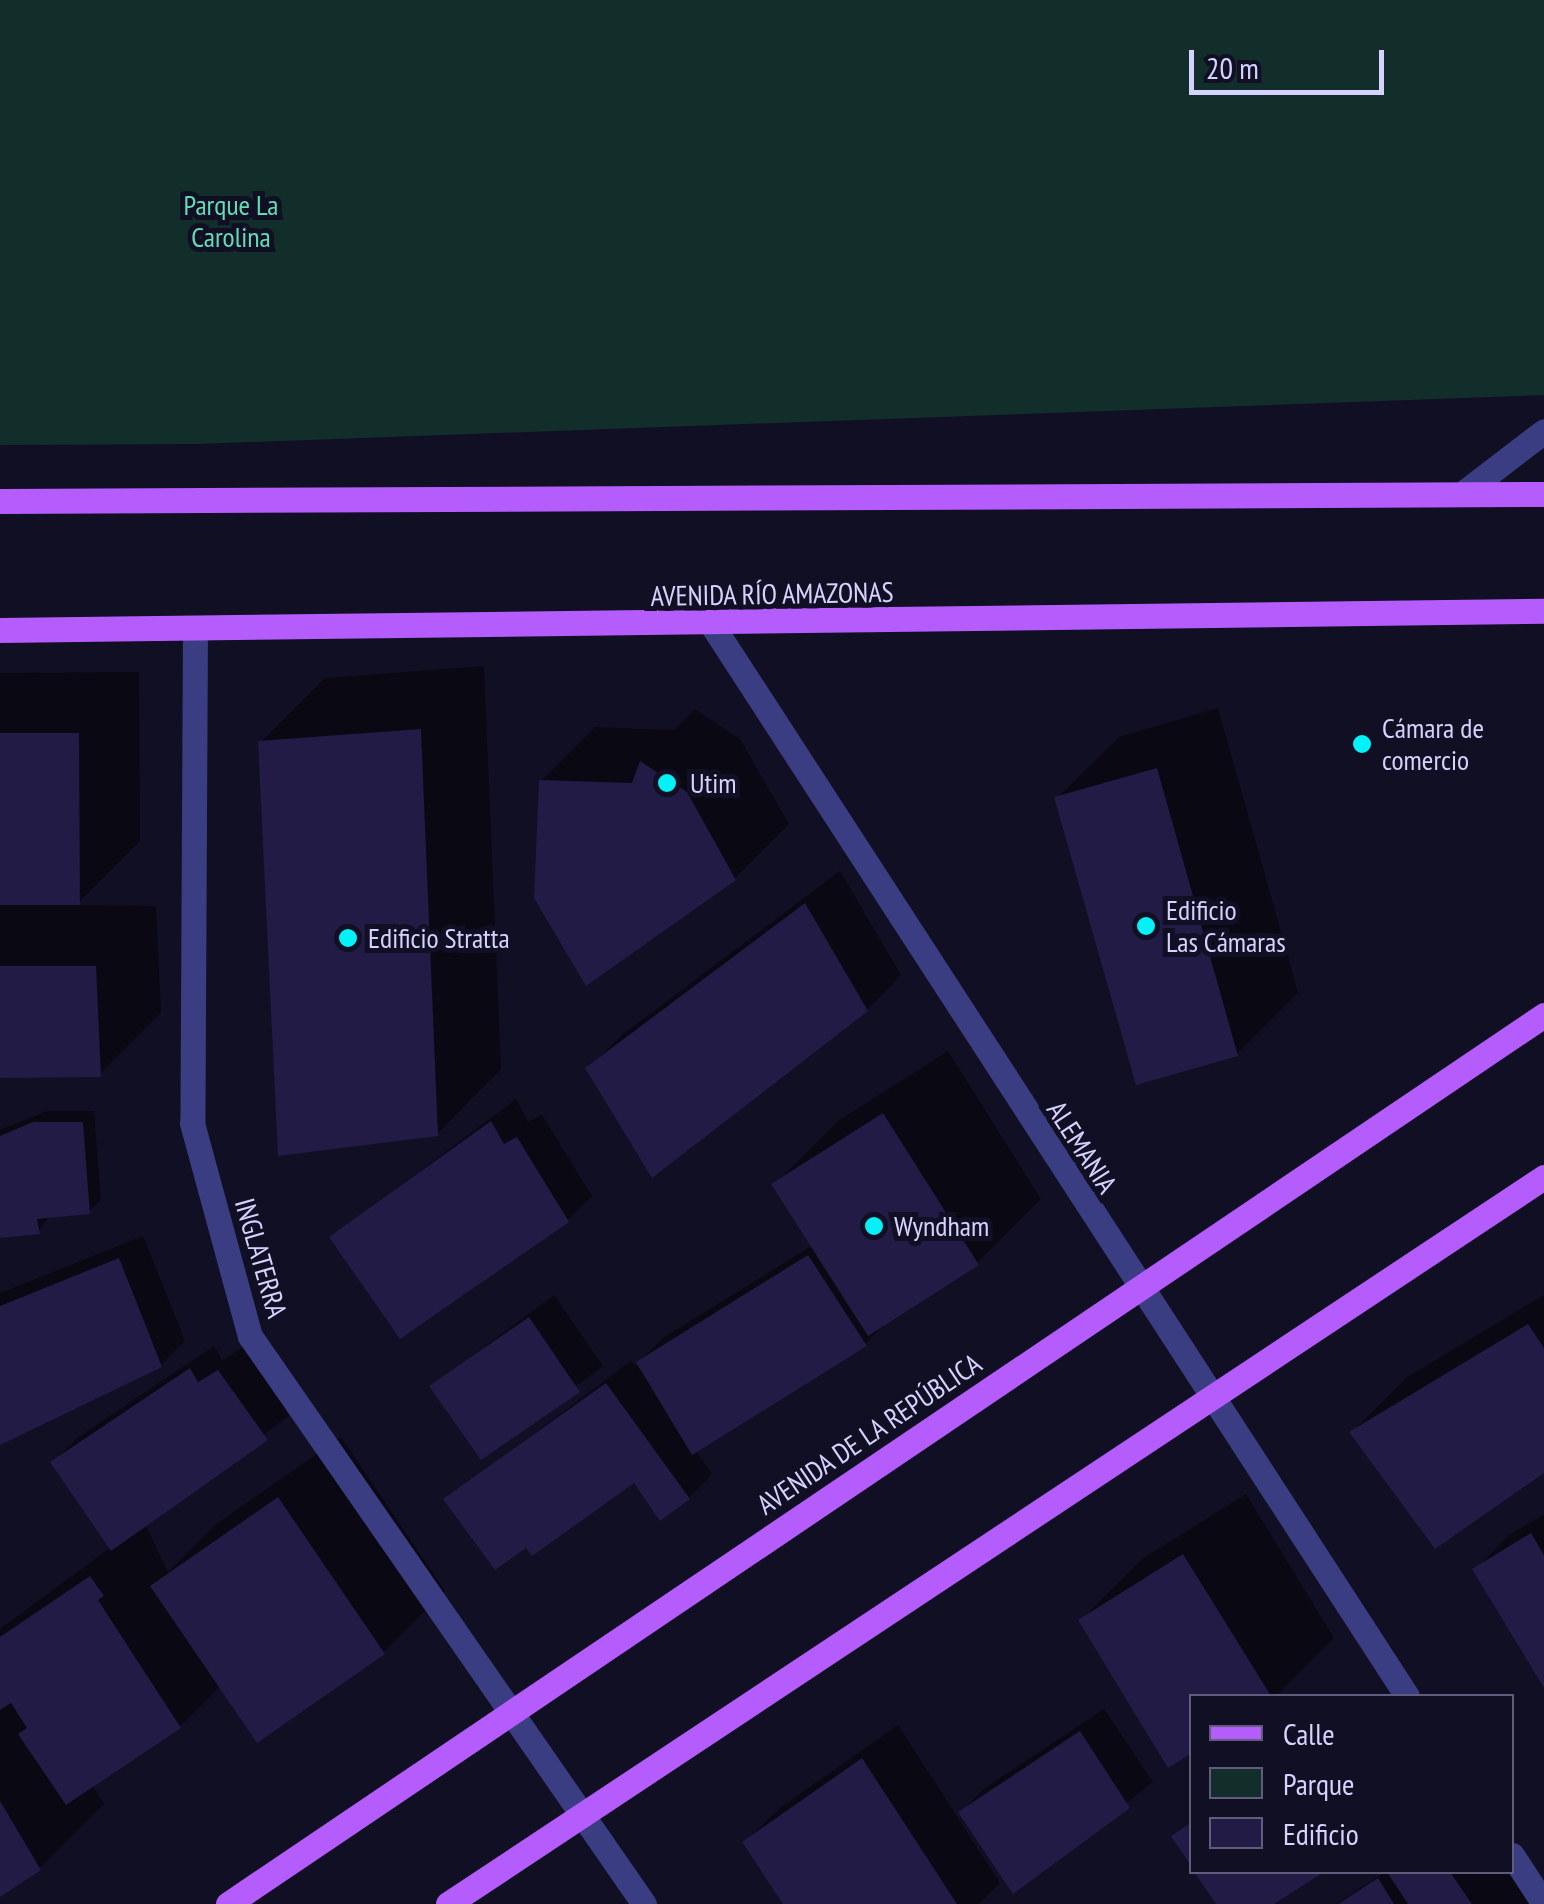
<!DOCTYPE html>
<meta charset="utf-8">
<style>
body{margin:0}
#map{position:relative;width:1544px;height:1904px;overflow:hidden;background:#110f24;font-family:"PT Sans Narrow",sans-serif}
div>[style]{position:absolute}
.green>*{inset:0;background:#122e2b}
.shadow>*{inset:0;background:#0007}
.building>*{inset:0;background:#211b45}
.minor>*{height:25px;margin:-12.5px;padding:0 12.5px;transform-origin:12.5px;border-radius:12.5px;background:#3b3d82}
.major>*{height:25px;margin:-12.5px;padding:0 12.5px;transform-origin:12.5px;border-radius:12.5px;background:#b55dfc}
.dots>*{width:28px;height:28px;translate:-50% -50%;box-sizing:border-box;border:5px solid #110f24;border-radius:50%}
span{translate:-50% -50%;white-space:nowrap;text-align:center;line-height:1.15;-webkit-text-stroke:10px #110f24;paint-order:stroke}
.park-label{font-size:28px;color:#60ddb5}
.street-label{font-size:28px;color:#d5d3fe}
.poi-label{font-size:28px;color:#d5d3fe}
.left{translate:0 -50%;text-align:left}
.legend{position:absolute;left:1189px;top:1694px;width:325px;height:180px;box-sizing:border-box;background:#110f24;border:2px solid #5f5d7b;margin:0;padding:12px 18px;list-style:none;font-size:30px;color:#d5d3fe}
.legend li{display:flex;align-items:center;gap:20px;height:50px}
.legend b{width:50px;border:2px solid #5f5d7b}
.scale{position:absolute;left:1189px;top:50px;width:195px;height:45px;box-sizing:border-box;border:5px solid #d5d3fe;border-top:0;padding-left:12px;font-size:30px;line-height:35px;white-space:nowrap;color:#d5d3fe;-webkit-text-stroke:8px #110f24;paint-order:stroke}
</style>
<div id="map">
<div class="green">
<div style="clip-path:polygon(0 0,1544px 0,1544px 395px,197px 444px,0 445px)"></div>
</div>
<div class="shadow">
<div style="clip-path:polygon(484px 666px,501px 1069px,437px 1134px,261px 742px,325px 678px)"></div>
<div style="clip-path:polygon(139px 672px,140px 841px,76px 905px,156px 906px,161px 1013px,100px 1074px,0 1076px,0 673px)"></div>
<div style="clip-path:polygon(1218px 708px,1298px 992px,1237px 1053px,1057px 798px,1119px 737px)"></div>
<div style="clip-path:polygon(695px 709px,740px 739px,789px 824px,735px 878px,541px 781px,595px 727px,674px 730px)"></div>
<div style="clip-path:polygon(840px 871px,901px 975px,867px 1010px,588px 1068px,623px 1034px)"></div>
<div style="clip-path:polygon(948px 1051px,1041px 1199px,977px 1263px,888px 1321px,865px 1344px,695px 1450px,712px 1474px,688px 1498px,635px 1479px,526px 1545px,447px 1499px,631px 1361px,646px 1375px,639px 1362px,663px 1338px,813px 1245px,774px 1185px,838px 1121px)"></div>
<div style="clip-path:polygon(516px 1099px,528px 1122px,542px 1115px,592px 1196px,568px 1220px,332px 1237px)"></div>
<div style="clip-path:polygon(47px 1111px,94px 1111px,101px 1200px,89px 1211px,50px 1215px,39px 1231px,0 1235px,0 1130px)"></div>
<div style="clip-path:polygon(143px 1236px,185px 1341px,161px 1365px,0 1442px,0 1293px)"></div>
<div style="clip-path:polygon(554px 1295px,603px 1366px,481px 1457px,432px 1386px)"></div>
<div style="clip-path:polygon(1544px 1295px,1544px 1470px,1352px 1432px,1406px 1378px)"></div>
<div style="clip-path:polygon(214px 1346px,222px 1360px,242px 1348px,291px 1414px,145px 1524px,168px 1572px,215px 1525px,341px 1437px,445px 1591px,384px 1652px,258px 1739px,221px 1685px,179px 1727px,92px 1785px,104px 1804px,40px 1868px,0 1894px,0 1629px,111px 1547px,54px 1462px,77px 1438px)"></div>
<div style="clip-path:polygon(1246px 1494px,1334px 1638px,1276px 1696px,1192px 1696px,1081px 1620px,1142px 1559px)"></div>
<div style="clip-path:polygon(1544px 1514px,1544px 1683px,1475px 1570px,1509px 1535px)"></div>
<div style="clip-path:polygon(1104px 1709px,1153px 1782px,1013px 1890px,961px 1812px,985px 1788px)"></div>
<div style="clip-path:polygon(898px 1725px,1000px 1883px,979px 1904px,786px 1904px,745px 1842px,780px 1808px)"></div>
<div style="clip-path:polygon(1197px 1872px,1319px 1872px,1270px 1904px,1219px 1904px)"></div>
<div style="clip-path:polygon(1385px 1872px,1512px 1872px,1542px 1904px,1336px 1904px)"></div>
</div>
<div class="building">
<div style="clip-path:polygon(421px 729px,438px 1136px,278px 1156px,258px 741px)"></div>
<div style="clip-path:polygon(0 733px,79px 733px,80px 905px,0 905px)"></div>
<div style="clip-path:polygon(640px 761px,687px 792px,736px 880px,586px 986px,534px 898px,539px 780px,632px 783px)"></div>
<div style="clip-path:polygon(1157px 768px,1238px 1056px,1136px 1085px,1054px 797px)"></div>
<div style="clip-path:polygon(805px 903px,868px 1011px,652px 1178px,585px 1068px)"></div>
<div style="clip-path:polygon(0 966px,96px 966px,101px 1077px,0 1078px)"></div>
<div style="clip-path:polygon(883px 1113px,979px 1265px,868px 1336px,771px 1184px)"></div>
<div style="clip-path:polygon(491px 1121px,504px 1144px,517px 1137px,569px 1222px,400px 1339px,329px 1237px)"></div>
<div style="clip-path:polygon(33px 1122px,83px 1122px,90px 1214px,37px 1219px,40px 1234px,0 1238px,0 1136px)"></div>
<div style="clip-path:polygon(808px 1255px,867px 1346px,692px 1455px,636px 1362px)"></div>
<div style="clip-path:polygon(119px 1258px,162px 1367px,0 1445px,0 1306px)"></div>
<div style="clip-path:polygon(529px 1317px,580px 1392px,481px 1460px,429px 1386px)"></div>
<div style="clip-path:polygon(1528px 1324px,1544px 1348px,1544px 1473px,1435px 1549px,1349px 1432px)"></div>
<div style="clip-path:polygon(190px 1368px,198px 1382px,218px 1370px,268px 1440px,111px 1551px,50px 1462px)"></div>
<div style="clip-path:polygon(606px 1383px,690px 1499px,660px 1521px,634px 1483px,532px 1556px,526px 1548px,495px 1570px,443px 1499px)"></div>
<div style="clip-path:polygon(278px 1497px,385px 1654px,257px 1743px,150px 1586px)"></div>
<div style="clip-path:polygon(1531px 1533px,1544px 1555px,1544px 1688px,1472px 1569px)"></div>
<div style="clip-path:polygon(1183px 1554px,1271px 1696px,1192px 1696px,1192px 1753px,1168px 1768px,1078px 1620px)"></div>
<div style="clip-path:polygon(90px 1576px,104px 1596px,98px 1600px,181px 1728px,66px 1805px,18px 1734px,27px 1728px,11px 1703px,0 1710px,0 1637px)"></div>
<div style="clip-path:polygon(1080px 1731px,1130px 1808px,1013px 1894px,958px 1812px)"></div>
<div style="clip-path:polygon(862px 1758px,957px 1904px,783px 1904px,742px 1842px)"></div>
<div style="clip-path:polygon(0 1801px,41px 1870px,0 1897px)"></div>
<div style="clip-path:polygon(1192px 1822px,1192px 1867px,1171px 1836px)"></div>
<div style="clip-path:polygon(1194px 1872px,1324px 1872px,1274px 1904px,1216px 1904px)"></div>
<div style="clip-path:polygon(1387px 1872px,1450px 1872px,1472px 1904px,1408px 1904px)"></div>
<div style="clip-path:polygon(1378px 1878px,1394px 1904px,1338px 1904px)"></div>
</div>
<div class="minor">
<div style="left:1462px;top:494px;width:103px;rotate:-37.5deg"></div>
<div style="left:712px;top:625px;width:1277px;rotate:57.02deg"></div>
<div style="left:195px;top:629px;width:494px;rotate:90.3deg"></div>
<div style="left:192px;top:1123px;width:221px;rotate:74.8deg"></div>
<div style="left:250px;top:1336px;width:691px;rotate:55.25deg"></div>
<div style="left:1512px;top:1855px;width:59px;rotate:56.9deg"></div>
</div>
<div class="major">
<div style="left:0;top:501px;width:1544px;rotate:-0.26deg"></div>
<div style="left:0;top:630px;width:1544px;rotate:-0.71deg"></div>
<div style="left:228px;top:1904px;width:1588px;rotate:-34.04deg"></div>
<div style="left:448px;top:1904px;width:1315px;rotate:-33.56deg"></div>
</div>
<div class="dots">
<div style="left:1362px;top:744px;background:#05f1f8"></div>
<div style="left:667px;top:783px;background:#05f1f8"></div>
<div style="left:1146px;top:926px;background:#05f1f8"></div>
<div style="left:348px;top:938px;background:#05f1f8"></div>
<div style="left:874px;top:1226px;background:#05f1f8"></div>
</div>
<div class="park-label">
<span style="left:231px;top:221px">Parque La<br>Carolina</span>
</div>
<div class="street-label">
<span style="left:772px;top:594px;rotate:-1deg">AVENIDA RÍO AMAZONAS</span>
<span style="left:1082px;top:1147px;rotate:57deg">ALEMANIA</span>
<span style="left:261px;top:1258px;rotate:74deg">INGLATERRA</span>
<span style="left:869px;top:1434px;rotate:-34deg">AVENIDA DE LA REPÚBLICA</span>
</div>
<div class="poi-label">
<span class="left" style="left:1382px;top:744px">Cámara de<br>comercio</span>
<span class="left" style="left:690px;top:783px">Utim</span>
<span class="left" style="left:1166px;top:926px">Edificio<br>Las Cámaras</span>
<span class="left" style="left:368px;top:938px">Edificio Stratta</span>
<span class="left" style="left:894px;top:1226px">Wyndham</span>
</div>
<ul class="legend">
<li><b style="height:12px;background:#b55dfc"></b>Calle</li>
<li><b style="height:28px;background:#122e2b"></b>Parque</li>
<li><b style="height:28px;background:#211b45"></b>Edificio</li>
</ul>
<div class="scale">20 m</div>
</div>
